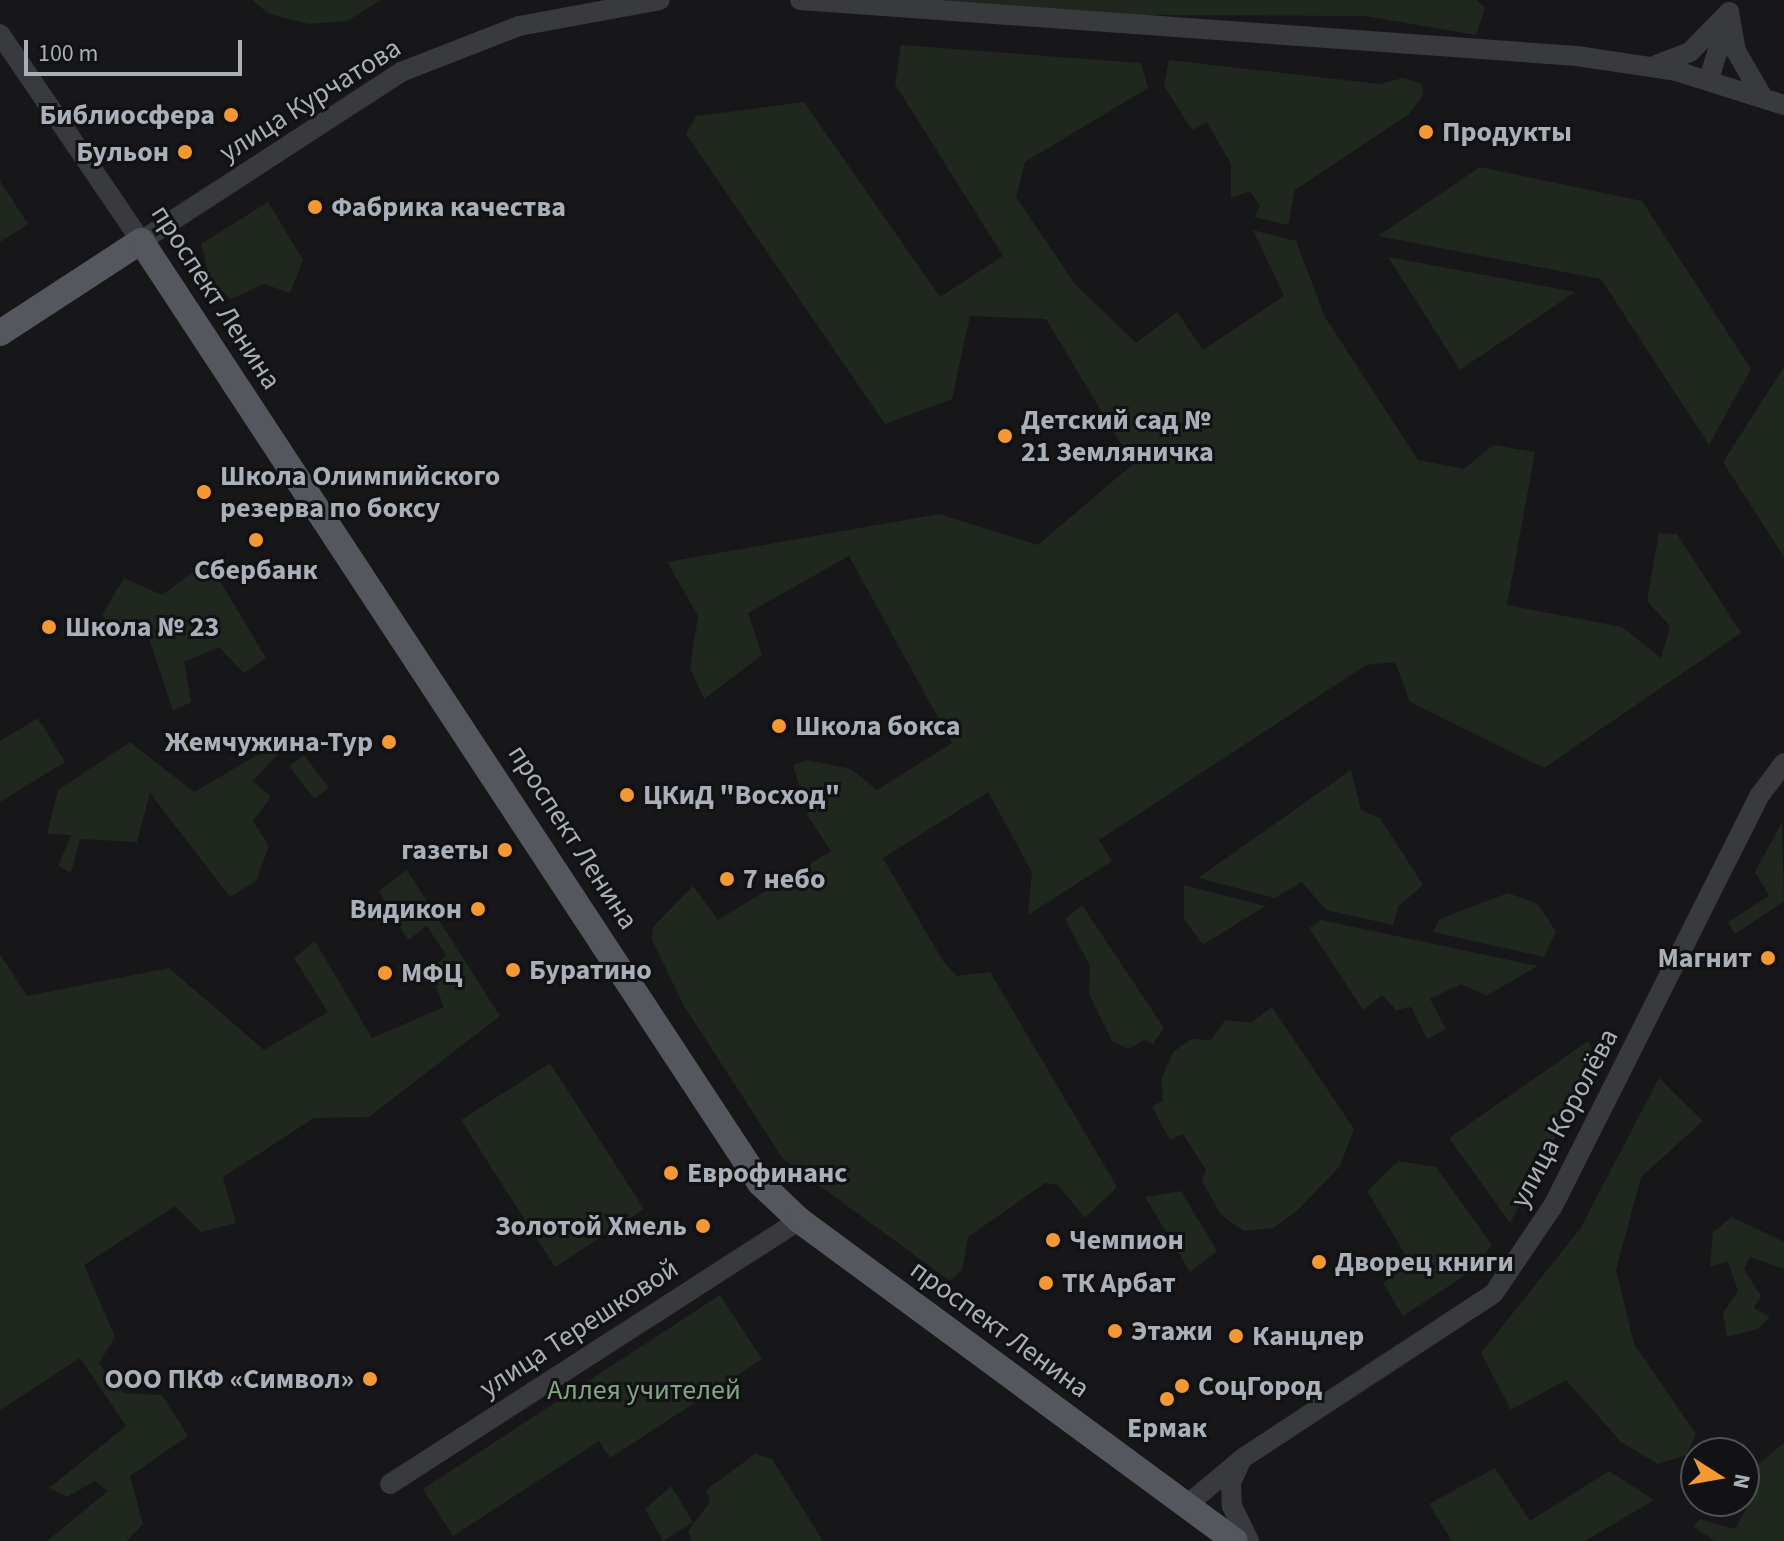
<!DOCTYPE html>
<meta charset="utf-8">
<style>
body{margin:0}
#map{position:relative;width:1784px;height:1541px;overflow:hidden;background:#171719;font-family:"Source Sans 3",sans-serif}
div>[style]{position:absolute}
.green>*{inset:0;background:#1f271f}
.minor>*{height:20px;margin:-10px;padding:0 10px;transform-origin:10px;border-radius:10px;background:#383a3e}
.major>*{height:26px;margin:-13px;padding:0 13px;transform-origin:13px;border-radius:13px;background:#54575d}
.dots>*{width:22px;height:22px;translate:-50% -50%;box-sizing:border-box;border:4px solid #121214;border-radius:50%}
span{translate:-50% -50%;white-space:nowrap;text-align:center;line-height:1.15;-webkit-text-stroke:6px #121214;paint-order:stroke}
.street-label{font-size:28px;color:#a9b0b9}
.poi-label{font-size:28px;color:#a9b0b9;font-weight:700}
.right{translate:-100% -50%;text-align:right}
.left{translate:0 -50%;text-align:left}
.park-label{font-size:28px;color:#82a480}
.north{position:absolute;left:1680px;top:1437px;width:80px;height:80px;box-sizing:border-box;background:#121214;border:2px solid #4e5156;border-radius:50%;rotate:101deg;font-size:22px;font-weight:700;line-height:32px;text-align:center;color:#a9b0b9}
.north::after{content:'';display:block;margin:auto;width:28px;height:36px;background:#f49834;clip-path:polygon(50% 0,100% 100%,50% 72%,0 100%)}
.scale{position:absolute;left:24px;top:40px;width:218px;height:36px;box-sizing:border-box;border:4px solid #a9b0b9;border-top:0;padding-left:10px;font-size:24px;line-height:28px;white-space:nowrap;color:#a9b0b9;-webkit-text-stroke:6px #121214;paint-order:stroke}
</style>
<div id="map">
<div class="green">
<div style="clip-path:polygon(252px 0,381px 0,347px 21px,309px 24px,269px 14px)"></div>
<div style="clip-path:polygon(926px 0,1476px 0,1485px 8px,1476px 35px,1365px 16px,1141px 15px)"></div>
<div style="clip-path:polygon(901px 45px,1141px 63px,1148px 88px,1025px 162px,1016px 197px,1075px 284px,1136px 343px,1177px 312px,1203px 350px,1284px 296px,1253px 230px,1296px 241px,1325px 317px,1418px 460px,1464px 469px,1493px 445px,1535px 452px,1507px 605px,1622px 627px,1661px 658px,1670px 626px,1647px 601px,1659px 533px,1677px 534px,1741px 633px,1544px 768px,1410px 702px,1395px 662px,1366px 665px,1099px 840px,1112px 861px,1028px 915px,1032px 872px,988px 792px,883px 858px,943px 961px,957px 976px,990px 972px,1117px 1187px,1085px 1218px,1058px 1185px,1045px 1183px,968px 1237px,962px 1270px,950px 1281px,783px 1159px,684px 1006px,652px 940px,653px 927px,693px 886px,718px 920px,831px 851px,807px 815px,814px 793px,799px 785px,793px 765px,807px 760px,851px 769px,877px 790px,952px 743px,849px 556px,748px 613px,762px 655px,704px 699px,690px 668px,698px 616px,667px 562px,939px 514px,1038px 545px,1133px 464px,1046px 319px,970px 316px,952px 399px,885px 424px,686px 134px,696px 116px,804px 102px,940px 297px,1003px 256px,895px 84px)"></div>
<div style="clip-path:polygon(1169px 60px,1380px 84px,1403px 78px,1422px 84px,1423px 95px,1409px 114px,1295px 190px,1288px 225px,1254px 217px,1260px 206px,1250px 191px,1231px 198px,1231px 164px,1207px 122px,1192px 130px,1164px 86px)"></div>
<div style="clip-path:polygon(1480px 167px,1642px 201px,1751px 369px,1709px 445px,1601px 279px,1378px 236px)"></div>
<div style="clip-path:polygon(0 181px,28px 224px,0 242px)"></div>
<div style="clip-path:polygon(268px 202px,303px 260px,290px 293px,264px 284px,231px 299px,211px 282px,201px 244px)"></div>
<div style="clip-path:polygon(1388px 257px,1575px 292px,1460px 370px)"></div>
<div style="clip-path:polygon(1784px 367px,1784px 557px,1723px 462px)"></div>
<div style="clip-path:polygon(208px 561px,266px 658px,244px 673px,219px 647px,184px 662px,191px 702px,173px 711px,147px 632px,112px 627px,102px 615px,124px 578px,162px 595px)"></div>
<div style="clip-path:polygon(38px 718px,65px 762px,0 802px,0 741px)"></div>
<div style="clip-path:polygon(130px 742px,194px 792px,276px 744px,278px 754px,253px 781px,271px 797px,253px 821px,269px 846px,256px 881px,230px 897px,150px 793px,137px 842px,80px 839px,71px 873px,58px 866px,71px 835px,47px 834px,58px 790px)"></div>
<div style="clip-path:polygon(304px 755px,329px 788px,314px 799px,289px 766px)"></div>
<div style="clip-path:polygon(1351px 770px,1361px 810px,1380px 818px,1423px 885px,1398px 907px,1393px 925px,1326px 910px,1302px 882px,1275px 898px,1198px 878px)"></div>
<div style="clip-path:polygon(1782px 822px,1784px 901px,1735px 934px,1728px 922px,1769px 896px,1755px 872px)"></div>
<div style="clip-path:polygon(407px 870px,500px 1016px,369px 1117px,314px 1118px,223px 1177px,236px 1223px,201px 1232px,175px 1206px,84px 1265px,115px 1337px,99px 1363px,123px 1393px,162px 1395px,188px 1436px,130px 1476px,143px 1524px,127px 1541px,47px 1541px,108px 1491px,95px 1481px,67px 1497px,49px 1488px,126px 1426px,80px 1358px,0 1410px,0 954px,27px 996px,169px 968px,264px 1050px,328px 1012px,294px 958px,315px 941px,372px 1038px,444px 1007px,430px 972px,446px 955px,427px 926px,408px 940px,379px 891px)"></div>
<div style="clip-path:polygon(1184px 885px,1265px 906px,1203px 945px,1184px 919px)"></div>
<div style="clip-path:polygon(1508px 893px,1538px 904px,1556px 932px,1544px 957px,1433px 932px,1440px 919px)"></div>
<div style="clip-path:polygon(1082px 905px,1164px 1028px,1153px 1044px,1144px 1040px,1129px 1049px,1112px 1041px,1089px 994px,1090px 966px,1065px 919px)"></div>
<div style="clip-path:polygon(1321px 920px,1538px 966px,1486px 996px,1461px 984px,1430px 999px,1446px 1029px,1427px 1039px,1411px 1007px,1396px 1010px,1382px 995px,1363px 1010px,1309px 928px)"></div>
<div style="clip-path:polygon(1272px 1007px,1354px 1129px,1340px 1166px,1298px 1210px,1273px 1228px,1244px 1231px,1221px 1215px,1202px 1181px,1206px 1170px,1183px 1134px,1170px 1140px,1152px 1107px,1163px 1100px,1161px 1080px,1173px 1052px,1191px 1039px,1211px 1040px,1225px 1020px,1251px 1023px)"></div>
<div style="clip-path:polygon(1588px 1041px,1597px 1057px,1510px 1223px,1449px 1138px)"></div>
<div style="clip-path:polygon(550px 1063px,644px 1209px,555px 1267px,461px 1120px)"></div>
<div style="clip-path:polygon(1659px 1078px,1703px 1121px,1641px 1177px,1616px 1270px,1634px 1344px,1696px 1434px,1686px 1455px,1658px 1464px,1621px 1442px,1566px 1380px,1511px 1410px,1481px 1353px,1580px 1229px)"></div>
<div style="clip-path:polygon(1398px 1161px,1436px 1167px,1492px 1245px,1473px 1270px,1403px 1316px,1383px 1283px,1411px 1264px,1367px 1191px)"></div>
<div style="clip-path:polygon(1181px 1191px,1217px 1251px,1190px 1272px,1145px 1197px)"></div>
<div style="clip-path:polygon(1732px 1217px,1784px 1242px,1784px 1269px,1750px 1257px,1744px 1269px,1761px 1296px,1754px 1308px,1770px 1317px,1757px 1329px,1727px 1337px,1723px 1313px,1738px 1291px,1728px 1262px,1710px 1266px,1713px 1232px)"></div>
<div style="clip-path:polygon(720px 1295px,762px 1359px,610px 1458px,599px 1441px,453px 1536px,423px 1489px)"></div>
<div style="clip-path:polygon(1784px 1443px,1784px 1541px,1715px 1541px,1693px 1527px,1700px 1519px,1735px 1529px,1751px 1500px,1755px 1467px)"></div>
<div style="clip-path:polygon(755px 1454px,772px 1459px,823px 1541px,691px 1541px,688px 1531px,710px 1502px,706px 1490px)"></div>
<div style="clip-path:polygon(1495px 1468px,1530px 1521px,1609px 1471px,1654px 1500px,1585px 1541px,1452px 1541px,1429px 1504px)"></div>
<div style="clip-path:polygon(671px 1486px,693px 1522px,663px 1541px,645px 1509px)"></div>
</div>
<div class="minor">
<div style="left:800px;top:0;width:779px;rotate:4.12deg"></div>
<div style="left:1577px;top:56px;width:100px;rotate:8.6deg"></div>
<div style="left:1676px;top:71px;width:113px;rotate:17.5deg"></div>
<div style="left:0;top:34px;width:250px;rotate:55.7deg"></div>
<div style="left:141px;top:241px;width:310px;rotate:-33deg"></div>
<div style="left:401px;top:72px;width:127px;rotate:-21.3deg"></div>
<div style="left:519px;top:26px;width:143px;rotate:-10.4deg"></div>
<div style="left:1656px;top:65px;width:36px;rotate:-21deg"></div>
<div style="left:1690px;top:52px;width:56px;rotate:-45.7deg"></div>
<div style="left:1729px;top:12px;width:40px;rotate:80deg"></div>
<div style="left:1736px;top:51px;width:52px;rotate:60deg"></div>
<div style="left:1709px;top:79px;width:65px;rotate:-73deg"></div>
<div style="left:1241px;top:1461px;width:23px;rotate:115deg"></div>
<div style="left:1231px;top:1482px;width:24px;rotate:88deg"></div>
<div style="left:1232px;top:1506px;width:39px;rotate:64deg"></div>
<div style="left:390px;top:1484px;width:487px;rotate:-32.8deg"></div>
<div style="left:1187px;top:1505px;width:73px;rotate:-40deg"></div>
<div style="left:1243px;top:1458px;width:300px;rotate:-33.3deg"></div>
<div style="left:1494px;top:1293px;width:105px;rotate:-55.9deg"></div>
<div style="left:1553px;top:1206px;width:460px;rotate:-63.3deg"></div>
<div style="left:1760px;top:795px;width:40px;rotate:-53deg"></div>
</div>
<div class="major">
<div style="left:0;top:333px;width:168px;rotate:-33.1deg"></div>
<div style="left:141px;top:241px;width:1127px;rotate:56.69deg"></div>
<div style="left:760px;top:1183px;width:54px;rotate:43.5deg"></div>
<div style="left:799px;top:1220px;width:541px;rotate:36.36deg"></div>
</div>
<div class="dots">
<div style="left:231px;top:115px;background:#f49834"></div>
<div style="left:1426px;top:132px;background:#f49834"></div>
<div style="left:185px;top:152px;background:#f49834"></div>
<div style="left:315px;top:207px;background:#f49834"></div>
<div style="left:1005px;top:436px;background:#f49834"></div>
<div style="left:204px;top:492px;background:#f49834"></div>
<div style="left:256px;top:540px;background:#f49834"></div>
<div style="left:49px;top:627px;background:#f49834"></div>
<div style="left:779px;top:726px;background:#f49834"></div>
<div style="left:389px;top:742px;background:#f49834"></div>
<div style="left:627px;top:795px;background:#f49834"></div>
<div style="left:505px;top:850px;background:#f49834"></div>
<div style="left:727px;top:879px;background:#f49834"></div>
<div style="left:478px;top:909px;background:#f49834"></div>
<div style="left:1768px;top:958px;background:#f49834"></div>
<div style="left:513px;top:970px;background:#f49834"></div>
<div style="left:385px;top:973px;background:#f49834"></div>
<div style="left:671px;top:1173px;background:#f49834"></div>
<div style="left:703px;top:1226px;background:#f49834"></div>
<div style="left:1053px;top:1240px;background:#f49834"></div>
<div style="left:1319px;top:1262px;background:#f49834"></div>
<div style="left:1046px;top:1283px;background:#f49834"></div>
<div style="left:1115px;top:1331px;background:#f49834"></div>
<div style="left:1236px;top:1336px;background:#f49834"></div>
<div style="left:370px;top:1379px;background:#f49834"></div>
<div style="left:1182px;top:1386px;background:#f49834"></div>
<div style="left:1167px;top:1399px;background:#f49834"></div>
</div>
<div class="street-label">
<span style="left:310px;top:100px;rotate:-32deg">улица Курчатова</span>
<span style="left:216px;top:297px;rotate:57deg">проспект Ленина</span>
<span style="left:573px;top:837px;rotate:57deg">проспект Ленина</span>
<span style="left:1564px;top:1118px;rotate:-62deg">улица Королёва</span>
<span style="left:579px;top:1328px;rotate:-33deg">улица Терешковой</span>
<span style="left:1000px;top:1329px;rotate:36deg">проспект Ленина</span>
</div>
<div class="poi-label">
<span class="right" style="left:215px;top:115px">Библиосфера</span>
<span class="left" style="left:1442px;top:132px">Продукты</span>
<span class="right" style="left:169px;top:152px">Бульон</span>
<span class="left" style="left:331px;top:207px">Фабрика качества</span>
<span class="left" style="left:1021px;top:436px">Детский сад №<br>21 Земляничка</span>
<span class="left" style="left:220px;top:492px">Школа Олимпийского<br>резерва по боксу</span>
<span style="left:256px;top:570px">Сбербанк</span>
<span class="left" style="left:65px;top:627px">Школа № 23</span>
<span class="left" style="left:795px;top:726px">Школа бокса</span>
<span class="right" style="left:373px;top:742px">Жемчужина-Тур</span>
<span class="left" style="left:643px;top:795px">ЦКиД "Восход"</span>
<span class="right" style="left:489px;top:850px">газеты</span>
<span class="left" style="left:743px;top:879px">7 небо</span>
<span class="right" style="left:462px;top:909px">Видикон</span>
<span class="right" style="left:1752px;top:958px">Магнит</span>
<span class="left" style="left:529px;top:970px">Буратино</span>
<span class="left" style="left:401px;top:973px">МФЦ</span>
<span class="left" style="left:687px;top:1173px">Еврофинанс</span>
<span class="right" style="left:687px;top:1226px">Золотой Хмель</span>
<span class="left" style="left:1069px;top:1240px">Чемпион</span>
<span class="left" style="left:1335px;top:1262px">Дворец книги</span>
<span class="left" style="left:1062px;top:1283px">ТК Арбат</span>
<span class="left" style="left:1131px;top:1331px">Этажи</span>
<span class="left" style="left:1252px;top:1336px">Канцлер</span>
<span class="right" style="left:354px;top:1379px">ООО ПКФ «Символ»</span>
<span class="left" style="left:1198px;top:1386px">СоцГород</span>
<span style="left:1167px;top:1428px">Ермак</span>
</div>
<div class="park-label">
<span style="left:644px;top:1390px">Аллея учителей</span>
</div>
<div class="north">N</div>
<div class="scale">100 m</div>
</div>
